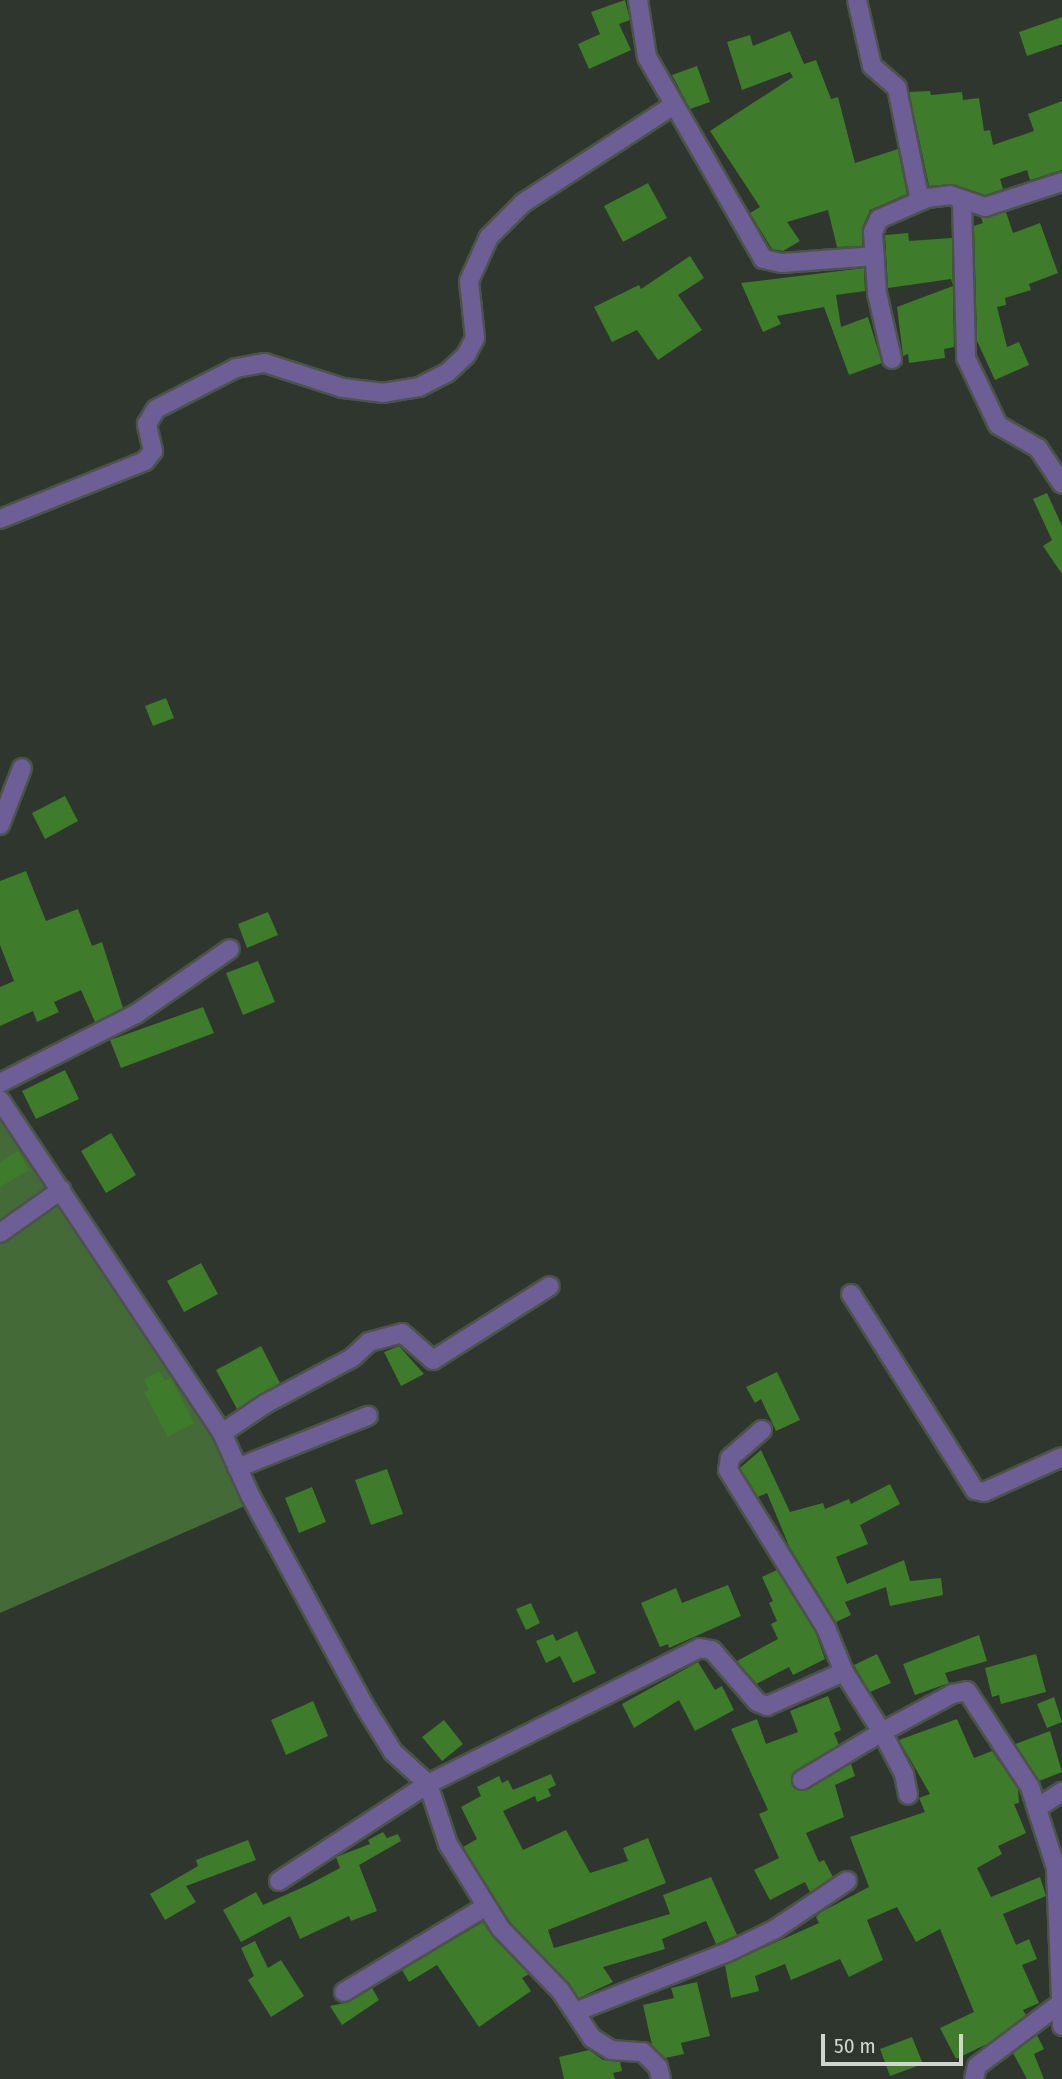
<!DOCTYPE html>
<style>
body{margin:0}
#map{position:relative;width:1062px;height:2079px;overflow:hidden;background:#2f362d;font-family:"Fira Sans Condensed",sans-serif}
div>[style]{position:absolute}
.green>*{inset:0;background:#446a38}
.building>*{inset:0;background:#3e7b2b}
.roads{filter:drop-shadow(2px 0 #4c534a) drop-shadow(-2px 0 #4c534a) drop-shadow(0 2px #4c534a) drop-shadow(0 -2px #4c534a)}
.street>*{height:18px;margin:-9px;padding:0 9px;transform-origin:9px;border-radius:9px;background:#6d5e95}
span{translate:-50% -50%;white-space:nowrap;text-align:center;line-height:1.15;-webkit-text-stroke:5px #2f362d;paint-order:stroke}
.scale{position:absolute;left:821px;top:2034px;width:142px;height:32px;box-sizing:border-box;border:4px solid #d0d5cf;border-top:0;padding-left:9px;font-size:21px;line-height:24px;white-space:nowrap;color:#d0d5cf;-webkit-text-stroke:5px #2f362d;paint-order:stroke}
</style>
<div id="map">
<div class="green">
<div style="clip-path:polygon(0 1102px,254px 1502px,0 1613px)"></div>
</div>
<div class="building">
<div style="clip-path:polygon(625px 0,630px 20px,619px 24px,631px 50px,589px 69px,578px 44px,600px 34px,591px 12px)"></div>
<div style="clip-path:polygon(1062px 17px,1062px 44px,1027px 56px,1019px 32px)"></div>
<div style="clip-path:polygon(790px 31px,804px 64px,816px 60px,831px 99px,838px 97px,855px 163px,898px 149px,907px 194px,870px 210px,862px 228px,862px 246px,837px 247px,828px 210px,787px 222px,800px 241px,783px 251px,772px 249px,750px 213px,760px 207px,710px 131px,793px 77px,790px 72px,742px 90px,727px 42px,750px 35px,753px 46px)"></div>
<div style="clip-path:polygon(697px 66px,710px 102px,690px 109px,672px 75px)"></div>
<div style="clip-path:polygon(930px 91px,931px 95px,962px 92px,963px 100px,979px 98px,984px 131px,990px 130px,993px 145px,1034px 131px,1028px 114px,1062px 101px,1062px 170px,1030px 180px,1027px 170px,1000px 179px,1003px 189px,985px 195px,953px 184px,929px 186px,909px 92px)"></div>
<div style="clip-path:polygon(648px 183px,667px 218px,623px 242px,604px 206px)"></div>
<div style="clip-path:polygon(1006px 212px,1013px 233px,1040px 223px,1058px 273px,1029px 284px,1031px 290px,1005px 298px,1006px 305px,997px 307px,1007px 347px,1019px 342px,1029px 365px,995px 380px,977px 341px,974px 226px,983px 223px,981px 218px)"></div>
<div style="clip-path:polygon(908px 233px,909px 241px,952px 238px,954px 347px,944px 349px,945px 358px,909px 363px,908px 354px,903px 356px,897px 307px,953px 286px,951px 279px,888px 288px,885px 235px)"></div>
<div style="clip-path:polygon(690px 256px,704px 278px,678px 295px,702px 330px,658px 360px,637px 330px,612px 342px,594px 307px,639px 285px,641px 289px)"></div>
<div style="clip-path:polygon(864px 268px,865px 291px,836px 295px,841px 327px,868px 317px,882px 363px,849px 375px,824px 307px,777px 316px,781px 324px,763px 332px,741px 283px)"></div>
<div style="clip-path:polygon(1047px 493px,1062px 526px,1062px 574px,1043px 546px,1052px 540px,1033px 499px)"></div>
<div style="clip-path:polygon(166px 698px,174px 718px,153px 726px,145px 706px)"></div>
<div style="clip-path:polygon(65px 796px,78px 821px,45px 839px,32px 813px)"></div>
<div style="clip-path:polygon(26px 871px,46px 921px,78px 909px,92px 946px,102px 942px,123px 1008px,95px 1022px,81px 990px,54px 1002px,59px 1012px,37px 1022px,33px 1011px,0 1026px,0 987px,14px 981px,0 945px,0 881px)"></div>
<div style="clip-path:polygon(268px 912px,278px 935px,247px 948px,238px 924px)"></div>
<div style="clip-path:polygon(258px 961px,275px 1002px,243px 1015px,226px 973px)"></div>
<div style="clip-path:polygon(203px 1007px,214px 1033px,121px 1068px,110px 1040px)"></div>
<div style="clip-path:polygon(65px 1070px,79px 1099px,36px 1119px,22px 1091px)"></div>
<div style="clip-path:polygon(111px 1133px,136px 1175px,106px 1193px,81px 1151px)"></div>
<div style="clip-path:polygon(18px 1151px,29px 1170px,0 1187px,0 1162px)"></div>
<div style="clip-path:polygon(201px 1263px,218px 1294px,184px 1312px,167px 1281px)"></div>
<div style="clip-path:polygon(261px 1346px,280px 1383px,237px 1409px,216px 1370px)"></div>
<div style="clip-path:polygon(399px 1346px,424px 1374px,401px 1386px,384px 1352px)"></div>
<div style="clip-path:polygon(159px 1371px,165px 1381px,171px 1378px,194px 1423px,168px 1437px,144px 1392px,149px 1390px,144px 1380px)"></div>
<div style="clip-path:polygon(777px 1372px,800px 1420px,776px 1431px,761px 1399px,755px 1403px,746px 1387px)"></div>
<div style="clip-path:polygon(761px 1450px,790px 1512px,823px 1503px,825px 1509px,849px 1499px,851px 1504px,890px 1484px,900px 1504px,860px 1525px,868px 1544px,836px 1557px,847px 1584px,904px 1560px,910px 1581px,941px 1578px,943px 1595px,890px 1606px,886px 1587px,845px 1602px,851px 1615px,836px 1622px,789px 1546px,767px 1493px,758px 1497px,740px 1468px)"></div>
<div style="clip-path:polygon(387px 1469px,403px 1514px,371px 1525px,355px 1480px)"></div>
<div style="clip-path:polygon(312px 1487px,326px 1522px,299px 1533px,285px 1498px)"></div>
<div style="clip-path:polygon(777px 1570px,815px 1631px,825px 1659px,793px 1675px,789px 1667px,756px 1684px,737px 1661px,778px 1639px,771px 1624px,777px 1621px,769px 1603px,773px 1601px,762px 1577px)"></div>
<div style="clip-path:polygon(728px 1585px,741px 1616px,669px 1648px,668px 1644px,660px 1647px,641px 1603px,676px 1588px,682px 1603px)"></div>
<div style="clip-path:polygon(531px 1603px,540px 1623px,526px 1630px,516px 1609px)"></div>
<div style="clip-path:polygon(577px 1631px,596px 1673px,573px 1683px,560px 1656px,546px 1663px,536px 1641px,553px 1634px,556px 1641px)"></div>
<div style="clip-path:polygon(979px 1635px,987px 1661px,945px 1673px,949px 1683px,915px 1695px,903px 1664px)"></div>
<div style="clip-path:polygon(877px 1654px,891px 1683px,870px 1692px,854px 1665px)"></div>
<div style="clip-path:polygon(1036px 1654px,1046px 1692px,1001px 1704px,999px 1695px,992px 1697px,985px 1668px)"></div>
<div style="clip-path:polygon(698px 1662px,715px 1690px,722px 1686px,734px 1710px,695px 1731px,679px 1700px,634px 1728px,622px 1704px)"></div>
<div style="clip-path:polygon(828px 1696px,841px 1730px,834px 1733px,839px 1745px,796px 1770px,791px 1781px,803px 1791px,851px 1764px,855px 1776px,835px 1785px,844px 1817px,806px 1833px,819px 1862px,824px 1860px,833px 1877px,810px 1892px,805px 1882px,770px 1900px,754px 1870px,779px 1858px,759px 1814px,768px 1810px,731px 1729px,757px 1719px,766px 1744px,798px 1732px,790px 1711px)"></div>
<div style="clip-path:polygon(1054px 1697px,1062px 1722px,1047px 1728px,1037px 1704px)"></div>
<div style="clip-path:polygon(313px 1701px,328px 1736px,286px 1755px,271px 1720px)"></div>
<div style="clip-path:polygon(957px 1719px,974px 1758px,992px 1751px,1018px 1789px,1019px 1803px,1014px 1804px,1026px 1833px,998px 1846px,1002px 1854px,977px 1868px,991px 1897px,1040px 1877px,1046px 1896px,1003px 1914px,1016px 1945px,1029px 1939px,1037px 1959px,1022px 1965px,1039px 2003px,1023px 2010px,1026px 2015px,989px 2043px,956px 2059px,940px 2028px,974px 2012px,940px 1929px,916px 1942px,897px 1907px,867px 1920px,883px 1960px,849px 1977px,840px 1959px,791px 1980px,785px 1964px,755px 1976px,759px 1991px,731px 1998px,725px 1965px,819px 1923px,816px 1917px,821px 1912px,869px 1887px,850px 1837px,925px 1812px,919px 1798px,930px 1794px,899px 1740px)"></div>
<div style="clip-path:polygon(444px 1720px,463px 1744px,442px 1761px,422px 1737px)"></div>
<div style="clip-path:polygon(1050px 1731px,1062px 1772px,1039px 1781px,1015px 1744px)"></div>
<div style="clip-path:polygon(551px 1774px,556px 1785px,548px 1789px,551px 1796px,537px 1802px,535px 1796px,503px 1811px,523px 1850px,566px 1830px,590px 1873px,628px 1861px,623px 1848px,648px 1838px,666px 1883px,548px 1930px,554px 1948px,670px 1914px,663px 1895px,711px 1877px,737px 1935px,716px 1944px,706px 1921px,662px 1939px,665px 1949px,603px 1967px,613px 1982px,579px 1998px,510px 1922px,463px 1847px,477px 1839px,461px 1807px,481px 1796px,477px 1787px,499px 1776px,502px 1783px,508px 1780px,513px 1790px)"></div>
<div style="clip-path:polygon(383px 1832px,387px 1838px,398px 1834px,401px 1841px,359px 1865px,377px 1911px,351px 1921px,349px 1916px,300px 1939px,290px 1916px,241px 1942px,223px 1910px,256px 1892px,263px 1905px,308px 1885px,340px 1868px,336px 1857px,370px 1844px,368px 1840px)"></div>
<div style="clip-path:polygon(248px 1840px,256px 1860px,186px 1886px,196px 1902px,165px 1920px,150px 1894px,198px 1866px,196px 1860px)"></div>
<div style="clip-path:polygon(483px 1922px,529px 1974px,522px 1978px,531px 1991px,479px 2027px,437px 1965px,409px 1982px,402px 1970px)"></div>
<div style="clip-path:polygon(255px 1941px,268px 1968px,281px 1960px,304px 1996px,271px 2017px,248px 1980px,254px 1976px,241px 1948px)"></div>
<div style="clip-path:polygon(697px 1982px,710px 2036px,681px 2043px,684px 2054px,665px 2058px,652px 2045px,643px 2005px,674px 1998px,671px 1988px)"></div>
<div style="clip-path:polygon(372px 1988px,379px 2000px,342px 2025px,330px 2006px,349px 2002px)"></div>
<div style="clip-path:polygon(1037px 2035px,1044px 2049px,1034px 2054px,1044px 2079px,1027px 2079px,1013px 2053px)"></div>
<div style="clip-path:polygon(912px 2037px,923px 2064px,890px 2076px,880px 2049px)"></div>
<div style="clip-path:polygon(589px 2050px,603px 2060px,620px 2062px,622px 2071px,613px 2073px,615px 2079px,564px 2079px,559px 2057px)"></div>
</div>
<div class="roads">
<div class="street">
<div style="left:638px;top:0;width:58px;rotate:81deg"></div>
<div style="left:647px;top:57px;width:233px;rotate:60.1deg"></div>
<div style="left:763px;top:259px;width:19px;rotate:12deg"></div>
<div style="left:782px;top:263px;width:93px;rotate:-4.3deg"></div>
<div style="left:857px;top:0;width:68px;rotate:77.2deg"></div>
<div style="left:872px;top:66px;width:33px;rotate:41deg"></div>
<div style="left:897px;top:88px;width:115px;rotate:78.5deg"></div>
<div style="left:962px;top:201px;width:157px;rotate:88.5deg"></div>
<div style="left:966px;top:358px;width:74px;rotate:64.5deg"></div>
<div style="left:998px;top:425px;width:46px;rotate:29.9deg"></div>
<div style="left:1038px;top:448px;width:43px;rotate:56.3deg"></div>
<div style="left:892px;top:359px;width:68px;rotate:-102.8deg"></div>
<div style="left:877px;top:293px;width:61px;rotate:-93.8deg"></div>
<div style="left:873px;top:232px;width:14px;rotate:-65deg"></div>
<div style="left:879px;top:219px;width:52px;rotate:-23.6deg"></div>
<div style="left:927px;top:198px;width:23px;rotate:-7deg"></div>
<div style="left:950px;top:195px;width:37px;rotate:19deg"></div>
<div style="left:985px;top:207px;width:81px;rotate:-18deg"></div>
<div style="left:0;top:519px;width:156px;rotate:-21.8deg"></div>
<div style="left:145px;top:461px;width:13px;rotate:-51deg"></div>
<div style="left:153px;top:451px;width:28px;rotate:-103deg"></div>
<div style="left:147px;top:424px;width:17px;rotate:-59deg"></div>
<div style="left:156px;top:409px;width:90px;rotate:-27.1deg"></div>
<div style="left:236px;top:368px;width:29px;rotate:-10deg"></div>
<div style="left:265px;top:363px;width:82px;rotate:17.8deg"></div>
<div style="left:343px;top:388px;width:39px;rotate:7deg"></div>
<div style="left:382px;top:393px;width:37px;rotate:-9deg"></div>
<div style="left:419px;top:387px;width:31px;rotate:-27deg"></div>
<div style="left:447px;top:373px;width:26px;rotate:-43deg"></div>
<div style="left:466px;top:355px;width:19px;rotate:-62deg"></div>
<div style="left:475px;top:338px;width:57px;rotate:-96deg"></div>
<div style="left:469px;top:281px;width:48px;rotate:-65.6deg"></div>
<div style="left:489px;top:237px;width:48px;rotate:-45deg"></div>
<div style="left:523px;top:203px;width:180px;rotate:-33deg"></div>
<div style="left:0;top:825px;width:61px;rotate:-68.9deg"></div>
<div style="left:0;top:1083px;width:153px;rotate:-26.9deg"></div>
<div style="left:136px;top:1014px;width:114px;rotate:-34.7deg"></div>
<div style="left:0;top:1100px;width:400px;rotate:56.3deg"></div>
<div style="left:222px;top:1433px;width:68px;rotate:65.7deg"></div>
<div style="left:250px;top:1495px;width:239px;rotate:61.5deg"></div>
<div style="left:364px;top:1705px;width:55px;rotate:58.3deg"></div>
<div style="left:393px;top:1752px;width:47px;rotate:42.4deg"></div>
<div style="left:428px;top:1784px;width:303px;rotate:-26.6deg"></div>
<div style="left:699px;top:1648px;width:13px;rotate:9deg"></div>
<div style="left:712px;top:1650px;width:69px;rotate:49.1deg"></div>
<div style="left:757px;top:1702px;width:11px;rotate:22deg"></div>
<div style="left:767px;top:1706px;width:84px;rotate:-23.8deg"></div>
<div style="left:844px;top:1672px;width:71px;rotate:57.7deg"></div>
<div style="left:882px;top:1732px;width:80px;rotate:-28.5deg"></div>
<div style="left:952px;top:1694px;width:15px;rotate:-11deg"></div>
<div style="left:967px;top:1691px;width:115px;rotate:56.7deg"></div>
<div style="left:1030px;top:1787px;width:85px;rotate:72.2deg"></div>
<div style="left:1056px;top:1868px;width:158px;rotate:87.8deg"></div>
<div style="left:0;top:1233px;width:75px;rotate:-35.2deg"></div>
<div style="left:851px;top:1294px;width:232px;rotate:57.7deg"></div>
<div style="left:975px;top:1490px;width:9px;rotate:13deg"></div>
<div style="left:984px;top:1492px;width:85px;rotate:-24.2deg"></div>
<div style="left:762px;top:1430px;width:43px;rotate:138.8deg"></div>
<div style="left:730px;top:1458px;width:12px;rotate:99deg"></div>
<div style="left:728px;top:1470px;width:186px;rotate:58.2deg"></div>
<div style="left:826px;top:1628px;width:48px;rotate:67.8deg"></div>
<div style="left:222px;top:1433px;width:52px;rotate:-34deg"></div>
<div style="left:265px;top:1404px;width:98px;rotate:-27.9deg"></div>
<div style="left:352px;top:1358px;width:23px;rotate:-43deg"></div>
<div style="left:369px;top:1342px;width:34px;rotate:-15deg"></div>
<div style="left:402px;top:1333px;width:41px;rotate:41.1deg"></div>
<div style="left:433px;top:1360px;width:138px;rotate:-32.3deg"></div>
<div style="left:237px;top:1468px;width:141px;rotate:-21.7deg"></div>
<div style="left:802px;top:1780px;width:93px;rotate:-31deg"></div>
<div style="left:882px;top:1732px;width:47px;rotate:62.4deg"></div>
<div style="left:904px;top:1774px;width:21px;rotate:79deg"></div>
<div style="left:1037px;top:1808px;width:30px;rotate:-33deg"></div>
<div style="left:279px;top:1881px;width:178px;rotate:-33.1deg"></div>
<div style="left:428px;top:1784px;width:63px;rotate:71.6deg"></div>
<div style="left:448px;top:1844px;width:100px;rotate:58.1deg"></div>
<div style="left:501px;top:1929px;width:85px;rotate:46deg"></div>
<div style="left:560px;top:1990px;width:58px;rotate:56.3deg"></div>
<div style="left:592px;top:2038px;width:22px;rotate:32deg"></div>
<div style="left:611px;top:2050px;width:32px;rotate:4deg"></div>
<div style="left:643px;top:2052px;width:21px;rotate:45deg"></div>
<div style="left:658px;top:2067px;width:12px;rotate:76deg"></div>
<div style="left:344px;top:1992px;width:165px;rotate:-31.1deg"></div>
<div style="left:575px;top:2012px;width:164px;rotate:-21.4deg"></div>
<div style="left:728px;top:1952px;width:51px;rotate:-25.6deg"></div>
<div style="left:774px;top:1930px;width:88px;rotate:-33.9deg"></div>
<div style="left:974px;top:2079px;width:13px;rotate:-77deg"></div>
<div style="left:977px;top:2066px;width:105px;rotate:-36.9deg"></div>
</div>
</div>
<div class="scale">50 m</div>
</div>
